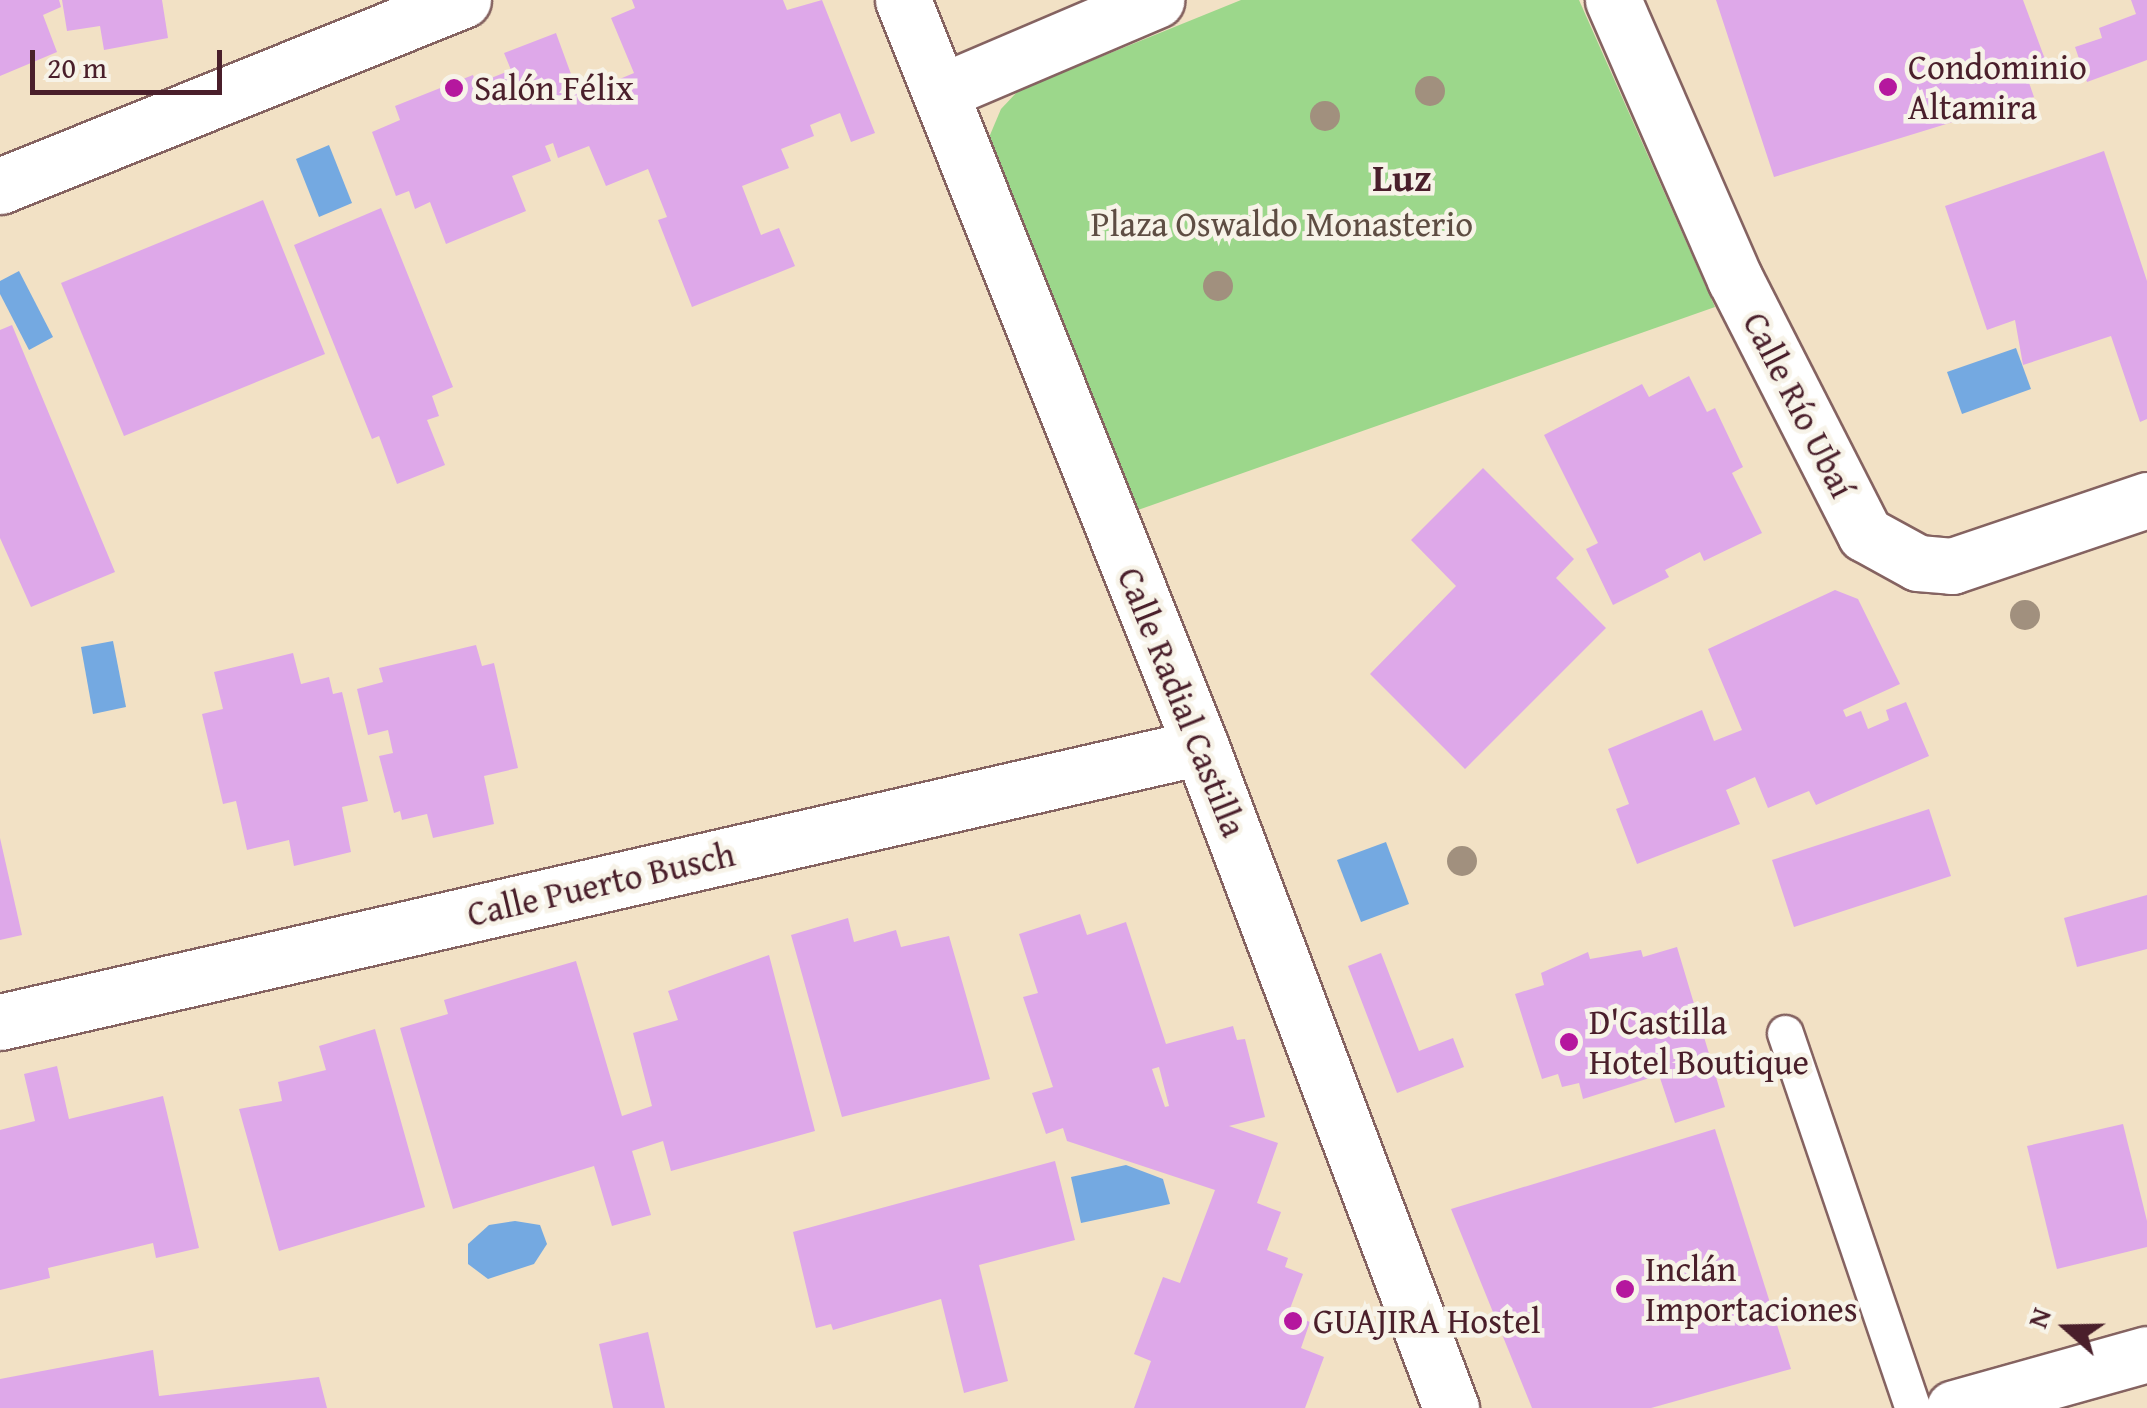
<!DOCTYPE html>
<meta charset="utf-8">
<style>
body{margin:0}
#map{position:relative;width:2147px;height:1408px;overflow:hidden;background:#f2e1c5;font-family:"Gentium Book Plus",serif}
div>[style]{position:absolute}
.green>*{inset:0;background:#9cd78b}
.water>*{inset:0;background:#74a9e1}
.building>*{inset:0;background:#dea8e9}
.roads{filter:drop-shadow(2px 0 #856361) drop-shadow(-2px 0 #856361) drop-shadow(0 2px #856361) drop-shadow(0 -2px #856361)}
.lane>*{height:35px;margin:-17.5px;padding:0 17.5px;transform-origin:17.5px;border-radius:17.5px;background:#fff}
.street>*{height:55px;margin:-27.5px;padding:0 27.5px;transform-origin:27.5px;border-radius:27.5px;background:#fff}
.secondary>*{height:55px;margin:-27.5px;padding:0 27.5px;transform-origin:27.5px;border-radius:27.5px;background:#fff}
.highway>*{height:55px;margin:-27.5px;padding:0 27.5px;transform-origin:27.5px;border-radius:27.5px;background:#fff}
.trees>*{width:30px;height:30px;margin:-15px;border-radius:50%;background:#a1907e}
.dots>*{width:28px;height:28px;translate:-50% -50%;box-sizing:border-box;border:5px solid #f7f3e8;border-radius:50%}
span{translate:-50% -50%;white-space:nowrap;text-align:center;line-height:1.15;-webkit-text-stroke:9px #f7f3e8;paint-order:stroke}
.poi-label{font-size:35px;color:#4a1f2b}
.left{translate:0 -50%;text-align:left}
.park-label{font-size:35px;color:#5e4d43}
.street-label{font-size:35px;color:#4a1f2b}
.neighbourhood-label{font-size:38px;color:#4a1f2b;font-weight:700}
.north{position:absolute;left:2017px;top:1278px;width:100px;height:100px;-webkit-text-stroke:8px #f7f3e8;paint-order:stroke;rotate:290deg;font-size:28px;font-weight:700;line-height:40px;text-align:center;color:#4a1f2b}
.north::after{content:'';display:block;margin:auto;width:35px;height:45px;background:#4a1f2b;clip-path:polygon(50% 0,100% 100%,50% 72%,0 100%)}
.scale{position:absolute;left:30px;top:50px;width:192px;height:45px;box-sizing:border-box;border:5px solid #4a1f2b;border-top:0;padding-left:12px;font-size:30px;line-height:35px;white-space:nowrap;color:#4a1f2b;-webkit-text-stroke:8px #f7f3e8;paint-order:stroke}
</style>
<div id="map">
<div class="green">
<div style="clip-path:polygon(1241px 0,1579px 0,1715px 307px,1138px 510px,990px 152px,990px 135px,1001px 109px,1019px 90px)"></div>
</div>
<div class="water">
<div style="clip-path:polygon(329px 145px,352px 203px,319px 217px,296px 159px)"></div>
<div style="clip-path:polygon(19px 271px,53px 337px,29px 350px,0 294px,0 281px)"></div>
<div style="clip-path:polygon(2016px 348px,2031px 389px,1962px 414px,1947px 372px)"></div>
<div style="clip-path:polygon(113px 641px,126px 707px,93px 714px,81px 647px)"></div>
<div style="clip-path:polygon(1386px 842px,1409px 904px,1361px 922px,1337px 860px)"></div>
<div style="clip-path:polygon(1126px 1165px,1163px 1179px,1170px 1204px,1081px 1223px,1071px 1177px)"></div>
<div style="clip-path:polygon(515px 1221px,540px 1225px,547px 1244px,534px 1264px,488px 1279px,468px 1264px,468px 1244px,489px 1225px)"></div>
</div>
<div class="building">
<div style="clip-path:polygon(0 0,59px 0,61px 7px,43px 15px,57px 52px,0 76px)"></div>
<div style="clip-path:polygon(62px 0,162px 0,168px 38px,104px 50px,100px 26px,67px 31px)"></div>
<div style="clip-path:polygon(632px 0,783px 0,787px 10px,822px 0,875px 133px,851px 142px,840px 113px,810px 125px,814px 136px,781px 149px,789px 168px,742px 186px,761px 235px,779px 228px,795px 266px,692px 307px,658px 220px,667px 217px,648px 169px,606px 186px,589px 146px,558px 158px,553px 143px,545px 146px,551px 161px,512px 176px,526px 211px,446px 244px,430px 202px,415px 209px,409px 191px,396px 196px,372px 132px,400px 120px,395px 106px,473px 75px,476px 84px,511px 70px,504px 53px,556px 33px,579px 96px,634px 73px,611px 18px,635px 8px)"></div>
<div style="clip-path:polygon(1716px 0,2023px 0,2049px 70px,2027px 77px,2034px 97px,1774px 177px)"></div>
<div style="clip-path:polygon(2131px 0,2147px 0,2147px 60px,2087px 82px,2075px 47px,2102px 38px,2099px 28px,2136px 14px)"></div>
<div style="clip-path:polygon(2104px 151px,2147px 281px,2147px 419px,2140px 422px,2111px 336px,2023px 365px,2015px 320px,1987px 330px,1945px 206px)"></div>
<div style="clip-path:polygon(263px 200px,325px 354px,124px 436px,61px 283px)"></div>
<div style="clip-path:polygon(381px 208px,453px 387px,432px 396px,439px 416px,427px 420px,445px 465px,397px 484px,379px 436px,372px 439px,294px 245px)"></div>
<div style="clip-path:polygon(12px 325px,115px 572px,31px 607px,0 538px,0 330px)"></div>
<div style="clip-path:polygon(1689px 376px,1707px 412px,1715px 408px,1743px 467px,1732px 473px,1762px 533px,1704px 561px,1700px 552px,1665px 570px,1669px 577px,1613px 605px,1586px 549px,1598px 543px,1544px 435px,1642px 384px,1649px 397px)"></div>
<div style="clip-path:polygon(1483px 468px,1574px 559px,1556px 578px,1606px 628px,1465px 769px,1370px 674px,1456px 586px,1411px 540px)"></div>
<div style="clip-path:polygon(1835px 590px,1858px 599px,1900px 684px,1843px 710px,1846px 717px,1861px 711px,1868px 729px,1889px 720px,1886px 710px,1906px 702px,1929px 756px,1816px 805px,1809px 791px,1768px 808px,1755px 777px,1726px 790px,1740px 824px,1637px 864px,1616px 809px,1629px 804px,1608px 749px,1702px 710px,1714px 741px,1742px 730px,1708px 649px)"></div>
<div style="clip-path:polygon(476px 645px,482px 666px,494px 663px,518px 768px,484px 776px,494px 824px,433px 838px,427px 814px,402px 820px,400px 811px,394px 813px,379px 756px,393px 753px,388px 730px,368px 735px,357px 689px,383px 682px,379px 668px)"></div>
<div style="clip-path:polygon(293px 653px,301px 684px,329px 677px,333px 694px,342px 692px,368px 801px,342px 807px,351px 852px,294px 866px,289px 840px,247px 850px,236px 801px,223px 804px,202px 714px,223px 709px,214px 672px)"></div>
<div style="clip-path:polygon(1929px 809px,1951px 876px,1794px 927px,1772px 860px)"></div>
<div style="clip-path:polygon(0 838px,22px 935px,0 940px)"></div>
<div style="clip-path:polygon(2147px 895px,2147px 949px,2077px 967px,2064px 918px)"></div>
<div style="clip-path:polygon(evenodd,1080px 914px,1087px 935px,1126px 922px,1166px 1044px,1233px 1026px,1237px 1040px,1245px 1039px,1265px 1117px,1229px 1126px,1278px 1143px,1257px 1203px,1281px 1212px,1267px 1250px,1288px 1258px,1285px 1267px,1303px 1274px,1288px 1314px,1310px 1322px,1301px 1348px,1324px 1357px,1305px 1408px,1134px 1408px,1151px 1361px,1134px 1354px,1163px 1277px,1180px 1283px,1215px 1190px,1067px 1141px,1063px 1128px,1046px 1134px,1032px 1093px,1053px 1087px,1023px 997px,1038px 993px,1019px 934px,1080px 914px,1159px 1067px,1169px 1106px,1165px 1107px,1152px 1069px,1159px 1067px)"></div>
<div style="clip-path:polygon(848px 918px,854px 942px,896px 930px,901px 947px,949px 936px,990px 1079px,842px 1117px,791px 935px)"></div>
<div style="clip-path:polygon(1677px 947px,1725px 1107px,1675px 1123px,1659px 1075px,1583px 1099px,1579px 1083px,1562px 1087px,1558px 1074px,1542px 1079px,1515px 994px,1544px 985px,1541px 973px,1588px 952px,1590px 959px,1641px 950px,1643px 957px)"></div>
<div style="clip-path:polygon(1381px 953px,1419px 1051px,1453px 1038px,1464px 1067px,1397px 1093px,1348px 966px)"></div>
<div style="clip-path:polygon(769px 955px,815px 1131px,671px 1171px,663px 1141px,632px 1151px,651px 1215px,612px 1226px,594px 1166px,453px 1209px,400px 1028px,448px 1014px,444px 1000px,576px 961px,622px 1116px,652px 1106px,633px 1033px,678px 1020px,668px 991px)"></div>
<div style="clip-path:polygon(375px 1029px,425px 1207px,279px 1251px,239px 1109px,282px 1101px,278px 1082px,326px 1070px,319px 1046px)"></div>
<div style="clip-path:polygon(57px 1066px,69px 1119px,163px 1096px,199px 1248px,156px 1258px,153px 1243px,48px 1268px,50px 1278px,0 1290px,0 1130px,35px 1121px,24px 1074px)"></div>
<div style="clip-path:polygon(2123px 1124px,2147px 1221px,2147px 1247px,2057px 1269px,2027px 1146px)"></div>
<div style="clip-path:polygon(1715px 1129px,1791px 1369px,1651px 1408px,1532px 1408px,1451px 1209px)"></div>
<div style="clip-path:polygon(1055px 1161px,1075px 1240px,979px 1265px,1008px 1381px,964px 1393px,941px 1299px,833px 1330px,831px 1324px,816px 1328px,793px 1232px)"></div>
<div style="clip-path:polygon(648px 1332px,665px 1408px,613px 1408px,599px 1344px)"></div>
<div style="clip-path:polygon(153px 1350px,159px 1396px,319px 1377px,327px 1408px,0 1408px,0 1379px)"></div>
</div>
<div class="roads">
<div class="lane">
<div style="left:1785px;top:1033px;width:396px;rotate:71.2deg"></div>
</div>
<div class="street">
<div style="left:1613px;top:0;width:305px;rotate:66.4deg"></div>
<div style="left:1735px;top:279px;width:286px;rotate:63deg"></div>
<div style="left:1865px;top:534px;width:60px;rotate:28.7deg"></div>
<div style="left:1918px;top:563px;width:34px;rotate:5deg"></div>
<div style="left:1952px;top:566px;width:206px;rotate:-18.7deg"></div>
<div style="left:943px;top:91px;width:232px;rotate:-23.1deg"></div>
<div style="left:0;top:186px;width:499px;rotate:-21.9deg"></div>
<div style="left:0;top:1022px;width:1232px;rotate:-12.9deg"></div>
</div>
<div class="secondary">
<div style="left:903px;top:0;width:804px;rotate:68.25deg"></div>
<div style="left:1201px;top:747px;width:707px;rotate:69.28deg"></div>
</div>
<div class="highway">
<div style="left:1954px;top:1408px;width:200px;rotate:-15.6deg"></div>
</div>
</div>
<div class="trees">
<div style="left:1430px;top:91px"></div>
<div style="left:1325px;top:116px"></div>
<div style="left:1218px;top:286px"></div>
<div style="left:2025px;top:615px"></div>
<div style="left:1462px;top:861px"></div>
</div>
<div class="dots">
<div style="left:1888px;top:87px;background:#b5179e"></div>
<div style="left:454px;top:88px;background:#b5179e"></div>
<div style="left:1569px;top:1042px;background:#b5179e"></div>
<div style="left:1625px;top:1289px;background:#b5179e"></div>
<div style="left:1293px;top:1321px;background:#b5179e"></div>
</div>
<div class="poi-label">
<span class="left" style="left:1908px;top:87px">Condominio<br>Altamira</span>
<span class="left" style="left:474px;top:88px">Salón Félix</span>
<span class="left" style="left:1589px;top:1042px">D'Castilla<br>Hotel Boutique</span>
<span class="left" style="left:1645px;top:1289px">Inclán<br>Importaciones</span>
<span class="left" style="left:1313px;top:1321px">GUAJIRA Hostel</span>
</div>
<div class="park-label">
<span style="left:1282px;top:224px">Plaza Oswaldo Monasterio</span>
</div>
<div class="street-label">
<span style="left:1799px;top:405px;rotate:63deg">Calle Río Ubaí</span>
<span style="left:1182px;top:702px;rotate:68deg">Calle Radial Castilla</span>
<span style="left:601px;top:884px;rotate:-13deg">Calle Puerto Busch</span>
</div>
<div class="neighbourhood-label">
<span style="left:1402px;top:178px">Luz</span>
</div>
<div class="north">N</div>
<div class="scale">20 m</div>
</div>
